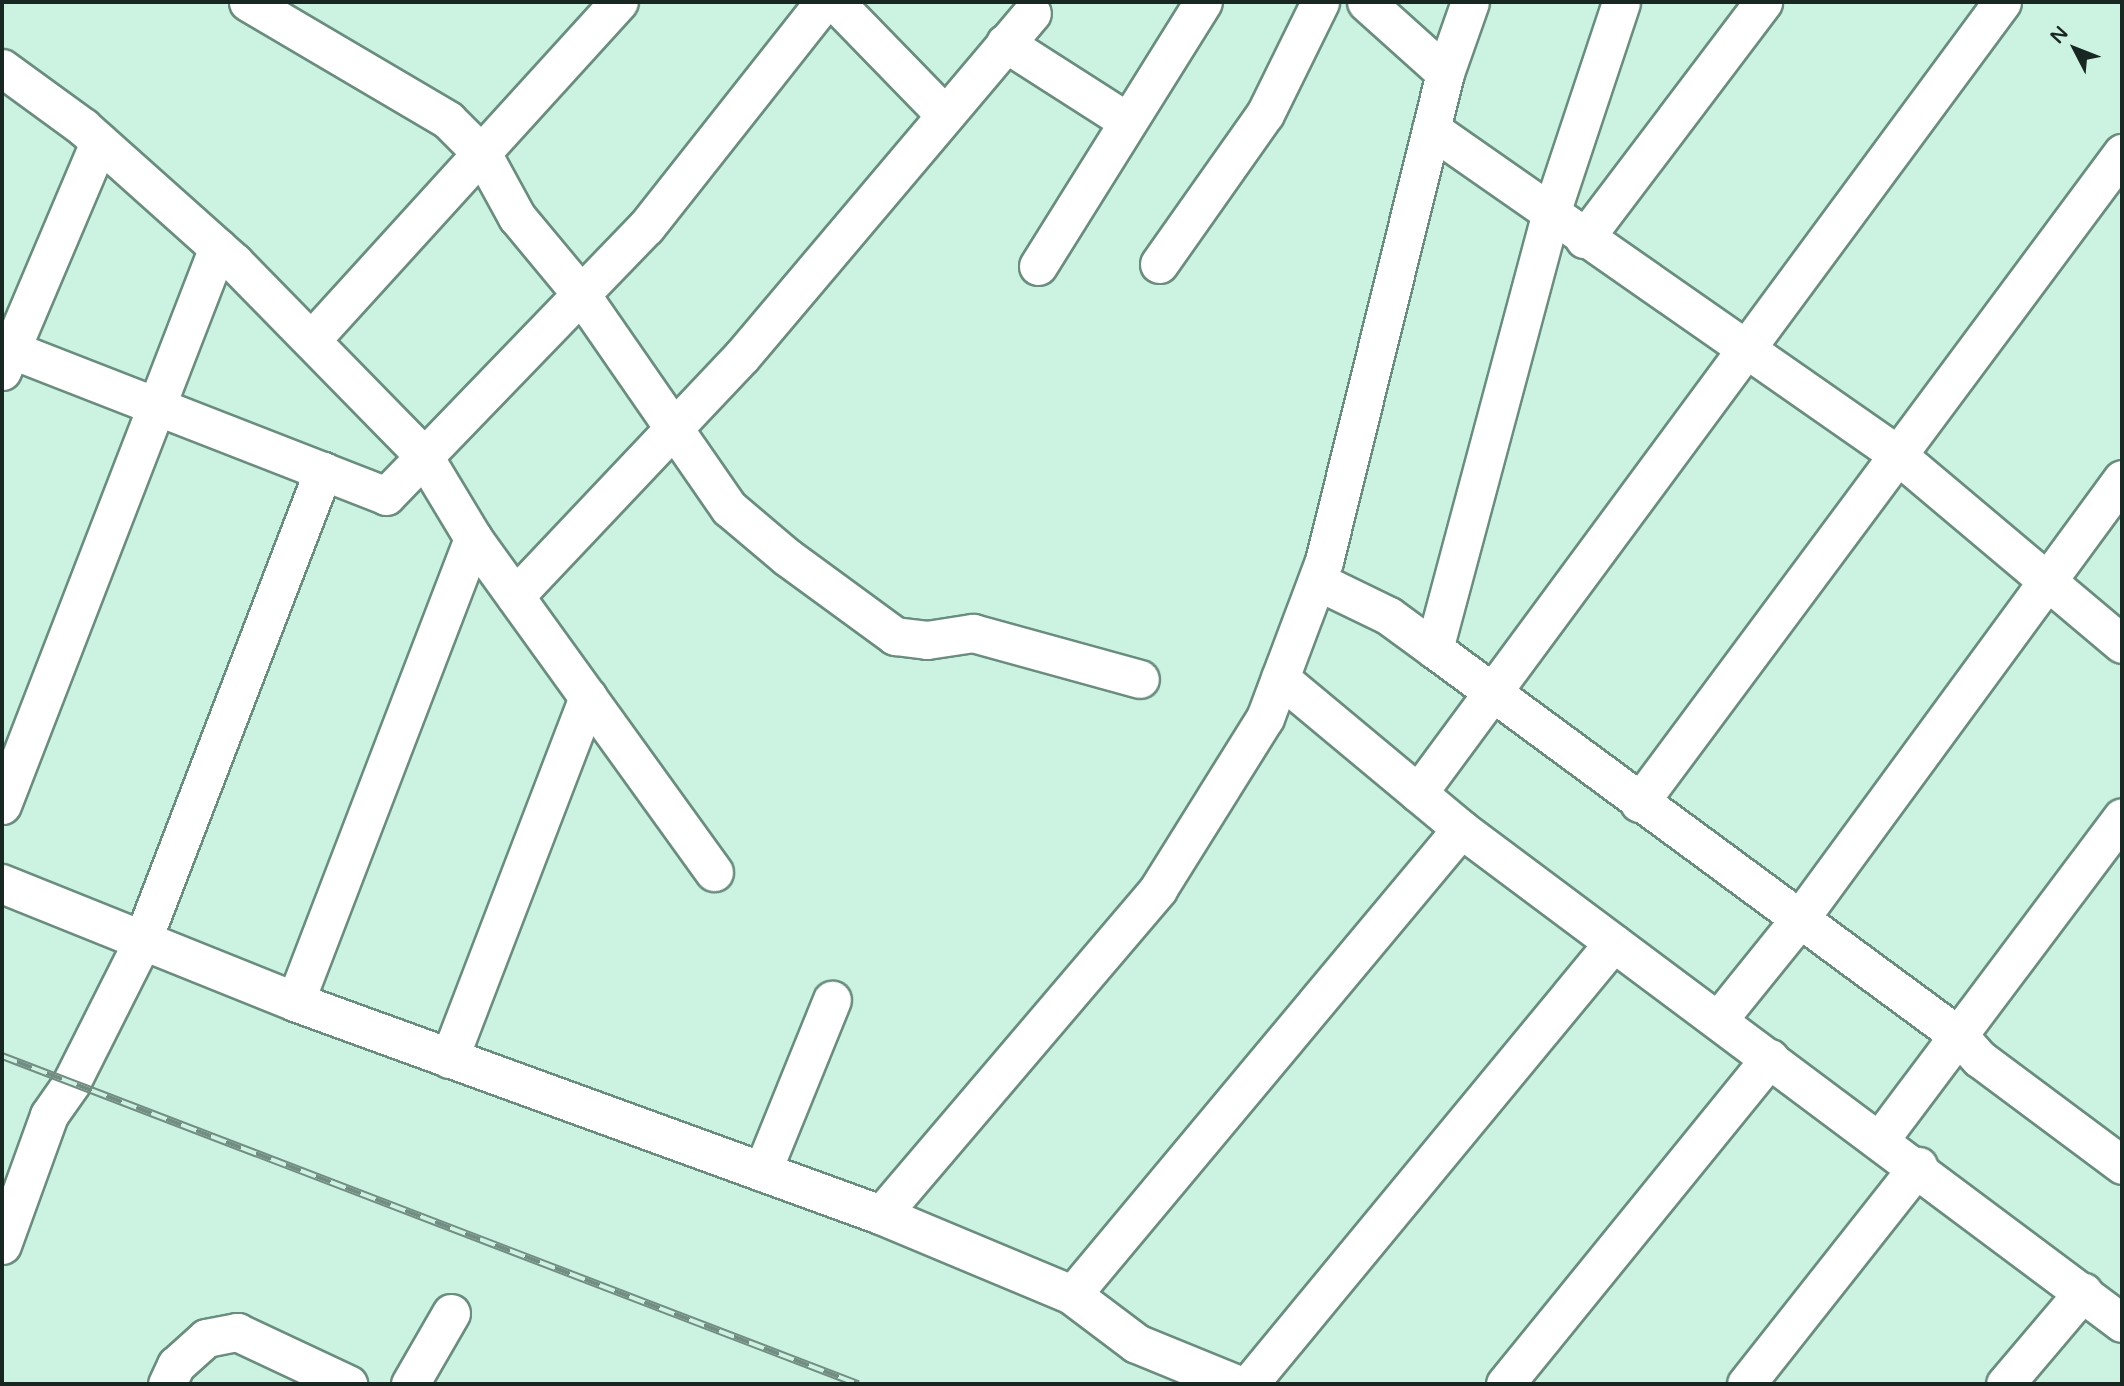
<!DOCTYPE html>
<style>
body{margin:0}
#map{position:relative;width:2124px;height:1386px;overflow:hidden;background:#ccf2e2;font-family:"Varela Round",sans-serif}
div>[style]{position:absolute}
.roads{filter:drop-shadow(2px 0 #6a8d7f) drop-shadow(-2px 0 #6a8d7f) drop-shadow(0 2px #6a8d7f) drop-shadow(0 -2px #6a8d7f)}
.street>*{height:37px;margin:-18.5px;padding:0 18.5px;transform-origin:18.5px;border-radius:18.5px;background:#fff}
.secondary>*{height:38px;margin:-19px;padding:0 19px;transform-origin:19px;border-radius:19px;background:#fff}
.rail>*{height:8px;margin-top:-4px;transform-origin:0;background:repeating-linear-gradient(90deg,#ccf2e2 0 16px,#728d82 0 32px);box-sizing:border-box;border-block:2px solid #728d82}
span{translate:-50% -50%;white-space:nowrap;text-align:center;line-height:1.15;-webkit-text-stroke:5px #ccf2e2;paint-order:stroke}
.frame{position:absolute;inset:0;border:4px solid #182721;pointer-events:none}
.north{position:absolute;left:2040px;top:14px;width:70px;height:70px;-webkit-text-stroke:5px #ccf2e2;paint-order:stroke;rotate:312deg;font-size:19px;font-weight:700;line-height:28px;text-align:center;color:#182721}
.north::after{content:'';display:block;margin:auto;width:24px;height:32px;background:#182721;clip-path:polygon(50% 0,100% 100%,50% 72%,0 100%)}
</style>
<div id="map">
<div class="roads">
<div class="street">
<div style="left:248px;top:2px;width:232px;rotate:30.5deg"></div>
<div style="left:448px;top:120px;width:49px;rotate:45deg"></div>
<div style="left:483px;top:155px;width:71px;rotate:61.3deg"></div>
<div style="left:517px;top:217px;width:99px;rotate:50.3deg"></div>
<div style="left:580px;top:293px;width:262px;rotate:55.3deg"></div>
<div style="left:729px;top:508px;width:76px;rotate:40.2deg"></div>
<div style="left:787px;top:557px;width:134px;rotate:36.2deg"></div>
<div style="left:895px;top:636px;width:32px;rotate:7deg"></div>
<div style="left:927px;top:640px;width:47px;rotate:-8.7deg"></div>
<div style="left:973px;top:633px;width:173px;rotate:15.4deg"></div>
<div style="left:835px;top:2px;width:158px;rotate:45.8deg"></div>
<div style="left:1366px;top:2px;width:106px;rotate:41.9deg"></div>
<div style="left:1005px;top:43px;width:141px;rotate:32.6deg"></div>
<div style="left:2px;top:68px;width:100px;rotate:36.1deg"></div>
<div style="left:83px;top:127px;width:203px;rotate:41.8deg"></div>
<div style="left:234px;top:262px;width:270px;rotate:45.6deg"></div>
<div style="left:423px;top:455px;width:97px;rotate:58.9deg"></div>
<div style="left:473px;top:538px;width:412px;rotate:54.2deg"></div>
<div style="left:1431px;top:129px;width:565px;rotate:34.9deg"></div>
<div style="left:1894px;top:452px;width:298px;rotate:40.1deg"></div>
<div style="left:1584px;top:239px;width:297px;rotate:-52.9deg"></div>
<div style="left:1159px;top:264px;width:184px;rotate:-54.8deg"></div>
<div style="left:1265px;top:114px;width:125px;rotate:-63.8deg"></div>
<div style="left:1038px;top:266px;width:311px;rotate:-58deg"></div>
<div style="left:312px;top:339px;width:456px;rotate:-47.7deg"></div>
<div style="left:2px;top:346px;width:412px;rotate:21.3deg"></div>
<div style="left:386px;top:496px;width:374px;rotate:-46deg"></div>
<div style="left:646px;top:227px;width:287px;rotate:-51.7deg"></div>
<div style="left:2px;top:371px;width:249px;rotate:-67deg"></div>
<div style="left:1317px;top:581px;width:80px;rotate:25.9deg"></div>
<div style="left:1389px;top:616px;width:56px;rotate:36.3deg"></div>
<div style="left:1434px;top:649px;width:652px;rotate:36.4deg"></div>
<div style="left:1959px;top:1036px;width:31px;rotate:48deg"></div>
<div style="left:1980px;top:1059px;width:177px;rotate:36.7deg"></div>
<div style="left:515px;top:596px;width:330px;rotate:-46.6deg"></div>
<div style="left:742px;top:356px;width:449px;rotate:-49.8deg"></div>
<div style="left:1434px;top:649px;width:448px;rotate:-75deg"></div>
<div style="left:1550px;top:216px;width:225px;rotate:-71.6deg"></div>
<div style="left:1280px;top:678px;width:236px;rotate:39.8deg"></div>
<div style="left:1461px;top:829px;width:825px;rotate:36.77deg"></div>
<div style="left:1418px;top:793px;width:983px;rotate:-53.56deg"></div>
<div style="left:1639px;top:803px;width:810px;rotate:-53.38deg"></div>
<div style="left:2px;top:805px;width:598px;rotate:-68.84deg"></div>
<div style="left:295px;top:1002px;width:497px;rotate:-69deg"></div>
<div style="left:1718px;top:1020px;width:127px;rotate:-51.1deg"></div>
<div style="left:1798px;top:921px;width:548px;rotate:-53.76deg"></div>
<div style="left:449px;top:1059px;width:388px;rotate:-69deg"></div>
<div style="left:1881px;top:1138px;width:401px;rotate:-53.1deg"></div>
<div style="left:762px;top:1172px;width:186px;rotate:-67.9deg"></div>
<div style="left:881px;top:1215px;width:428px;rotate:-49.6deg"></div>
<div style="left:1158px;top:889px;width:202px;rotate:-58deg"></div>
<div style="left:1265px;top:718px;width:168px;rotate:-69.4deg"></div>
<div style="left:1324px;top:561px;width:503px;rotate:-76.07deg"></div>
<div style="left:1445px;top:73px;width:75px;rotate:-70.6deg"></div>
<div style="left:2px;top:1245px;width:138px;rotate:-70.1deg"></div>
<div style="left:49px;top:1115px;width:39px;rotate:-55deg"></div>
<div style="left:71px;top:1083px;width:156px;rotate:-63.3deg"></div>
<div style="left:141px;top:944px;width:507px;rotate:-68.95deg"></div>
<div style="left:1072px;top:1295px;width:607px;rotate:-50.15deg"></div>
<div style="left:167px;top:1384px;width:21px;rotate:-65deg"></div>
<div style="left:176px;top:1365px;width:40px;rotate:-42deg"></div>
<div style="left:206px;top:1338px;width:32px;rotate:-11deg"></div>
<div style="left:237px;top:1332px;width:123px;rotate:25.1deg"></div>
<div style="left:410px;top:1384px;width:82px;rotate:-60deg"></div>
<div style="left:1249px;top:1384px;width:572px;rotate:-50.46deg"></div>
<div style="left:1505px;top:1384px;width:420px;rotate:-50.9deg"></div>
<div style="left:1746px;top:1384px;width:278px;rotate:-51.7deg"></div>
<div style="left:2005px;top:1384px;width:121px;rotate:-49.7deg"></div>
</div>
<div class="secondary">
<div style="left:2px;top:884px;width:316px;rotate:21.9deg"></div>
<div style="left:295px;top:1002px;width:624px;rotate:19.98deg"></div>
<div style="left:881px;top:1215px;width:207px;rotate:22.7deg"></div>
<div style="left:1072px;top:1295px;width:81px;rotate:37deg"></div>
<div style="left:1137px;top:1344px;width:106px;rotate:22.2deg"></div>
</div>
</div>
<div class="rail">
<div style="left:2px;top:1056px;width:917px;rotate:20.97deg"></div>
</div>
<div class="frame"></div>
<div class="north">N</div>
</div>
